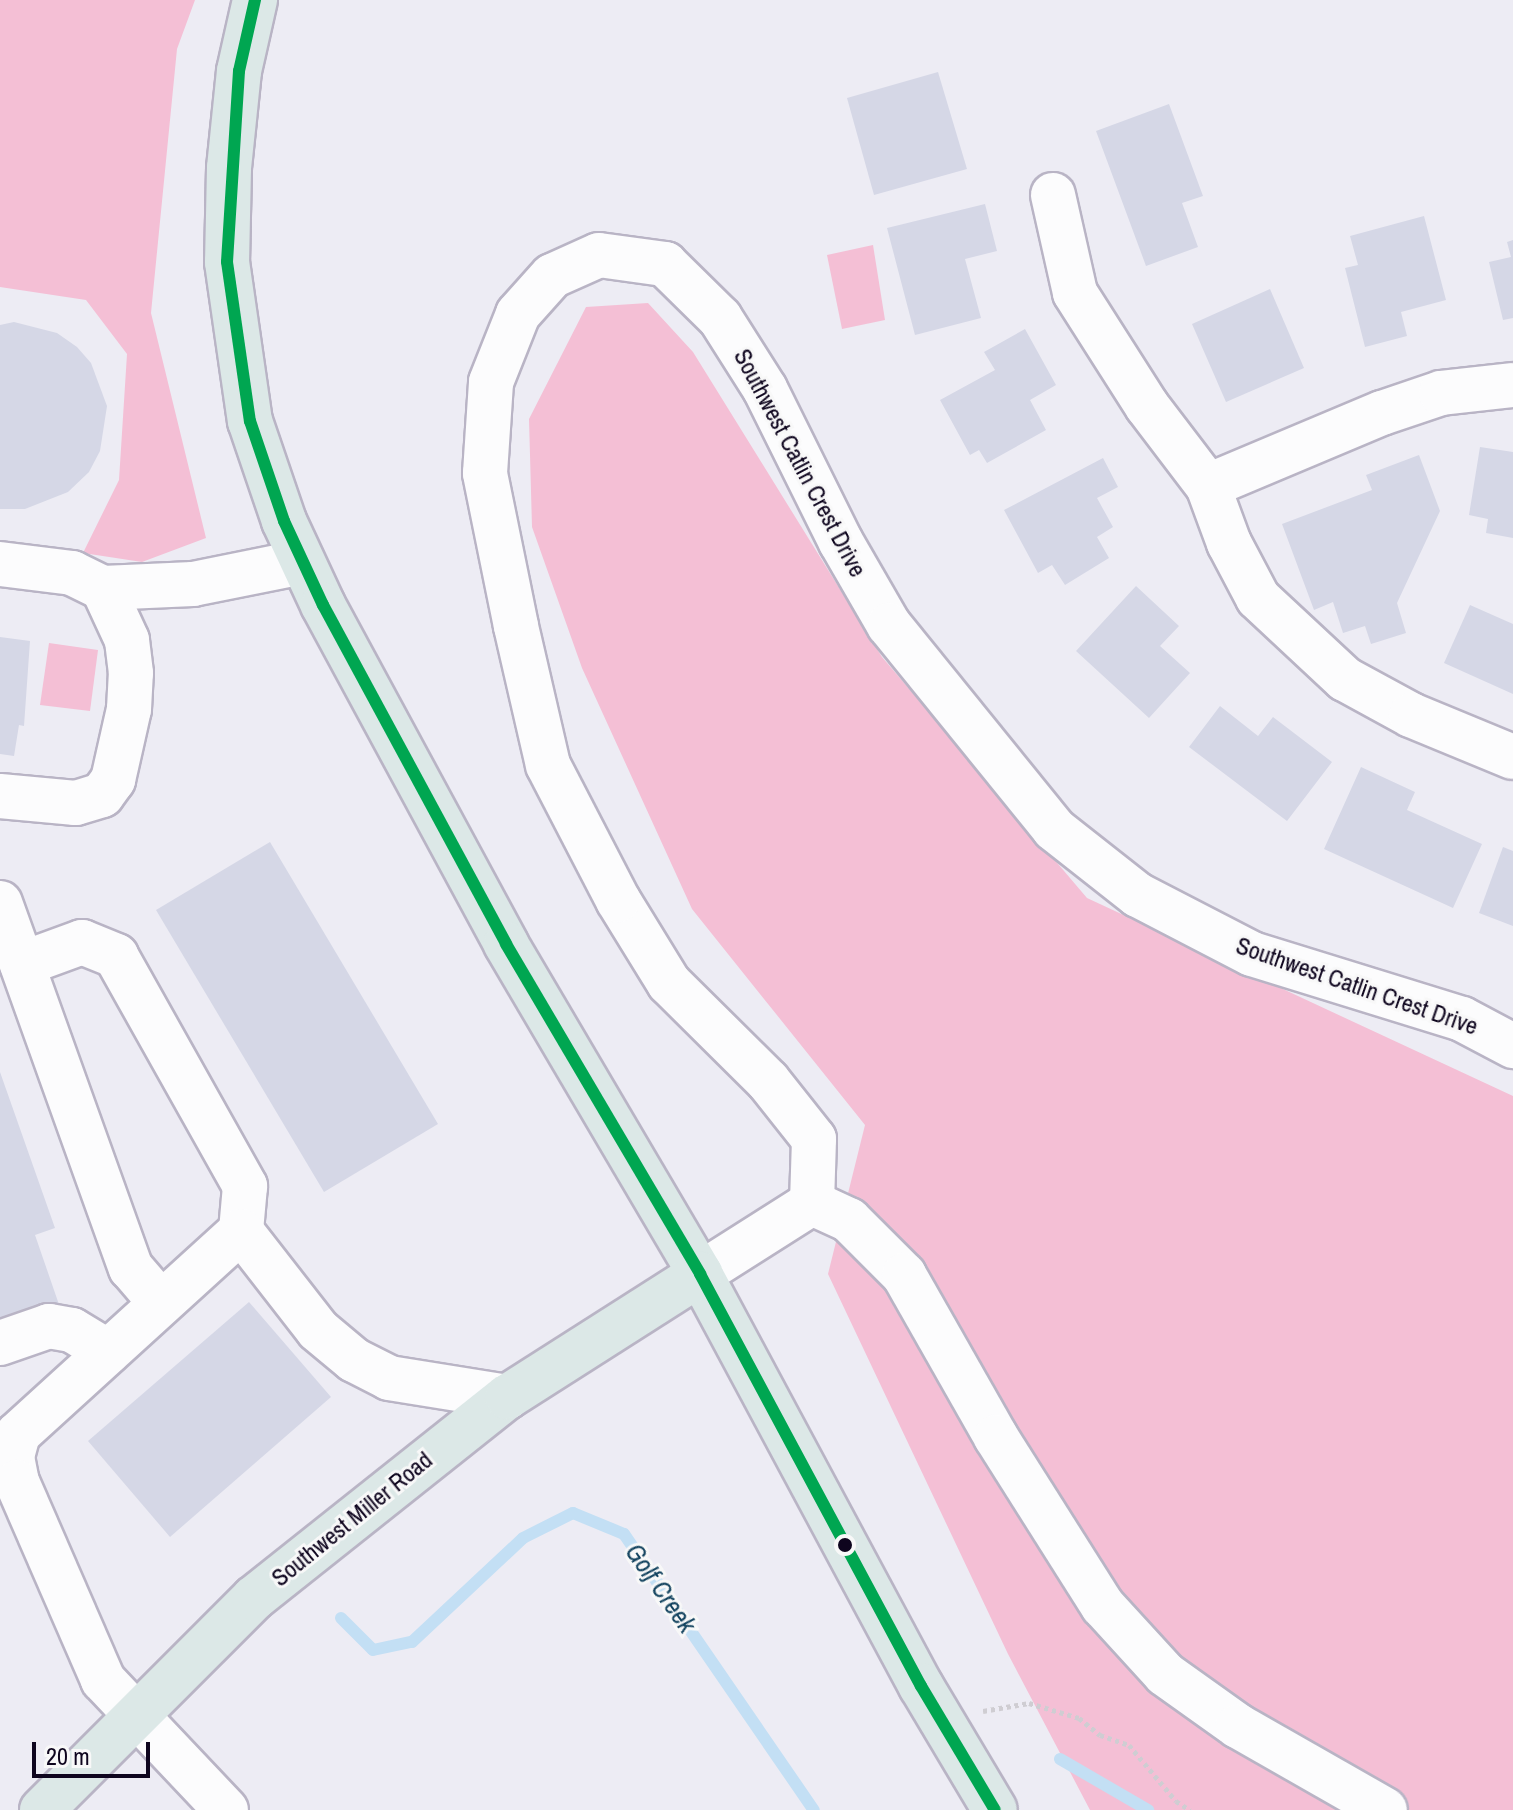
<!DOCTYPE html>
<style>
body{margin:0}
#map{position:relative;width:1513px;height:1810px;overflow:hidden;background:#edecf4;font-family:"Archivo Narrow",sans-serif}
div>[style]{position:absolute}
.green>*{inset:0;background:#f4bfd5}
.stream>*{height:12px;margin:-6px;padding:0 6px;transform-origin:6px;border-radius:6px;background:#c3dff4}
.building>*{inset:0;background:#d5d7e6}
.path>*{height:5px;margin-top:-2.5px;transform-origin:0;background:repeating-linear-gradient(90deg,#cfcdd2 0 4px,transparent 0 8px)}
.roads{filter:drop-shadow(2px 0 #b9b4c5) drop-shadow(-2px 0 #b9b4c5) drop-shadow(0 2px #b9b4c5) drop-shadow(0 -2px #b9b4c5)}
.minor>*{height:44px;margin:-22px;padding:0 22px;transform-origin:22px;border-radius:22px;background:#fcfcfd}
.major>*{height:44px;margin:-22px;padding:0 22px;transform-origin:22px;border-radius:22px;background:#dce8e7}
.bus-1>*{height:12px;margin:-6px;padding:0 6px;transform-origin:6px;border-radius:6px;background:#00a651}
.dots>*{width:22px;height:22px;translate:-50% -50%;box-sizing:border-box;border:4px solid #f8f8f8;border-radius:50%}
span{translate:-50% -50%;white-space:nowrap;text-align:center;line-height:1.15;-webkit-text-stroke:6px #f8f8f8;paint-order:stroke}
.street-label{font-size:24px;color:#0e051e}
.water-label{font-size:26px;color:#13435f;font-style:italic}
.scale{position:absolute;left:32px;top:1742px;width:118px;height:36px;box-sizing:border-box;border:4px solid #0e051e;border-top:0;padding-left:10px;font-size:24px;line-height:28px;white-space:nowrap;color:#0e051e;-webkit-text-stroke:6px #f8f8f8;paint-order:stroke}
</style>
<div id="map">
<div class="green">
<div style="clip-path:polygon(0 0,195px 0,177px 49px,151px 313px,206px 538px,142px 562px,83px 553px,119px 480px,127px 354px,86px 300px,0 287px)"></div>
<div style="clip-path:polygon(873px 245px,885px 320px,842px 329px,827px 255px)"></div>
<div style="clip-path:polygon(648px 303px,693px 352px,882px 657px,1087px 898px,1513px 1096px,1513px 1810px,1090px 1810px,1008px 1654px,828px 1274px,865px 1125px,692px 909px,582px 668px,532px 527px,529px 419px,586px 307px)"></div>
<div style="clip-path:polygon(49px 643px,98px 650px,90px 711px,40px 705px)"></div>
</div>
<div class="stream">
<div style="left:341px;top:1618px;width:45px;rotate:45deg"></div>
<div style="left:373px;top:1650px;width:40px;rotate:-12deg"></div>
<div style="left:412px;top:1642px;width:152px;rotate:-43.1deg"></div>
<div style="left:523px;top:1538px;width:56px;rotate:-26.6deg"></div>
<div style="left:573px;top:1513px;width:55px;rotate:22.4deg"></div>
<div style="left:624px;top:1534px;width:335px;rotate:55.5deg"></div>
<div style="left:1060px;top:1759px;width:102px;rotate:30.1deg"></div>
</div>
<div class="building">
<div style="clip-path:polygon(938px 72px,967px 169px,874px 195px,847px 98px)"></div>
<div style="clip-path:polygon(1169px 104px,1203px 196px,1182px 203px,1198px 247px,1146px 266px,1096px 131px)"></div>
<div style="clip-path:polygon(985px 204px,997px 251px,965px 259px,981px 318px,915px 335px,887px 228px)"></div>
<div style="clip-path:polygon(1424px 216px,1446px 300px,1401px 312px,1407px 336px,1365px 347px,1345px 268px,1358px 265px,1350px 236px)"></div>
<div style="clip-path:polygon(1513px 240px,1513px 318px,1503px 320px,1489px 262px,1511px 257px,1507px 242px)"></div>
<div style="clip-path:polygon(1270px 289px,1304px 368px,1226px 402px,1192px 324px)"></div>
<div style="clip-path:polygon(14px 322px,57px 333px,77px 347px,91px 363px,107px 406px,100px 451px,89px 472px,68px 492px,25px 509px,0 509px,0 325px)"></div>
<div style="clip-path:polygon(1025px 329px,1056px 385px,1030px 400px,1046px 430px,987px 463px,979px 450px,970px 455px,940px 400px,995px 370px,984px 352px)"></div>
<div style="clip-path:polygon(1480px 447px,1513px 452px,1513px 538px,1486px 533px,1488px 519px,1469px 515px)"></div>
<div style="clip-path:polygon(1419px 455px,1440px 511px,1397px 603px,1406px 633px,1371px 644px,1365px 626px,1343px 633px,1333px 602px,1314px 610px,1282px 524px,1372px 490px,1366px 475px)"></div>
<div style="clip-path:polygon(1103px 458px,1118px 487px,1097px 498px,1113px 527px,1097px 537px,1109px 558px,1065px 585px,1052px 565px,1038px 573px,1004px 510px)"></div>
<div style="clip-path:polygon(1136px 586px,1179px 626px,1160px 646px,1190px 673px,1149px 718px,1076px 651px)"></div>
<div style="clip-path:polygon(1470px 605px,1513px 624px,1513px 694px,1444px 663px)"></div>
<div style="clip-path:polygon(0 637px,30px 641px,24px 726px,19px 725px,14px 756px,0 754px)"></div>
<div style="clip-path:polygon(1220px 706px,1258px 736px,1273px 717px,1332px 762px,1287px 821px,1189px 747px)"></div>
<div style="clip-path:polygon(1361px 767px,1415px 792px,1407px 810px,1482px 844px,1453px 908px,1324px 849px)"></div>
<div style="clip-path:polygon(270px 842px,438px 1124px,324px 1192px,156px 910px)"></div>
<div style="clip-path:polygon(1503px 847px,1513px 851px,1513px 926px,1479px 913px)"></div>
<div style="clip-path:polygon(0 1072px,55px 1228px,35px 1235px,64px 1319px,0 1342px)"></div>
<div style="clip-path:polygon(249px 1302px,331px 1397px,170px 1537px,88px 1441px)"></div>
</div>
<div class="path">
<div style="left:983px;top:1711px;width:47px;rotate:-9.9deg"></div>
<div style="left:1029px;top:1703px;width:52px;rotate:16.7deg"></div>
<div style="left:1079px;top:1718px;width:27px;rotate:39deg"></div>
<div style="left:1100px;top:1735px;width:31px;rotate:19deg"></div>
<div style="left:1129px;top:1745px;width:73px;rotate:50deg"></div>
<div style="left:1176px;top:1801px;width:17px;rotate:33deg"></div>
</div>
<div class="roads">
<div class="minor">
<div style="left:1053px;top:195px;width:100px;rotate:77.3deg"></div>
<div style="left:1075px;top:293px;width:134px;rotate:57.5deg"></div>
<div style="left:1147px;top:406px;width:101px;rotate:52.7deg"></div>
<div style="left:1208px;top:486px;width:61px;rotate:69.8deg"></div>
<div style="left:1229px;top:543px;width:62px;rotate:62.2deg"></div>
<div style="left:1258px;top:598px;width:119px;rotate:43deg"></div>
<div style="left:1345px;top:679px;width:75px;rotate:28.6deg"></div>
<div style="left:1411px;top:715px;width:110px;rotate:22.4deg"></div>
<div style="left:1208px;top:486px;width:189px;rotate:-22.8deg"></div>
<div style="left:1382px;top:413px;width:62px;rotate:-18.7deg"></div>
<div style="left:1441px;top:393px;width:72px;rotate:-6.3deg"></div>
<div style="left:0;top:564px;width:73px;rotate:7.1deg"></div>
<div style="left:72px;top:573px;width:34px;rotate:26deg"></div>
<div style="left:103px;top:588px;width:90px;rotate:-2.5deg"></div>
<div style="left:193px;top:584px;width:111px;rotate:-11.4deg"></div>
<div style="left:0;top:796px;width:76px;rotate:5.3deg"></div>
<div style="left:76px;top:803px;width:27px;rotate:-17deg"></div>
<div style="left:102px;top:795px;width:19px;rotate:-54deg"></div>
<div style="left:113px;top:780px;width:73px;rotate:-77.3deg"></div>
<div style="left:129px;top:709px;width:36px;rotate:-87deg"></div>
<div style="left:131px;top:673px;width:33px;rotate:-97deg"></div>
<div style="left:127px;top:640px;width:57px;rotate:-114.8deg"></div>
<div style="left:0;top:903px;width:388px;rotate:70.3deg"></div>
<div style="left:131px;top:1268px;width:46px;rotate:49.4deg"></div>
<div style="left:22px;top:964px;width:64px;rotate:-20.1deg"></div>
<div style="left:82px;top:942px;width:37px;rotate:22deg"></div>
<div style="left:116px;top:956px;width:264px;rotate:60.7deg"></div>
<div style="left:245px;top:1186px;width:45px;rotate:95.1deg"></div>
<div style="left:241px;top:1231px;width:302px;rotate:137.7deg"></div>
<div style="left:18px;top:1434px;width:24px;rotate:105deg"></div>
<div style="left:12px;top:1457px;width:25px;rotate:79deg"></div>
<div style="left:17px;top:1482px;width:216px;rotate:66.5deg"></div>
<div style="left:103px;top:1680px;width:179px;rotate:46.6deg"></div>
<div style="left:812px;top:1203px;width:64px;rotate:-88.2deg"></div>
<div style="left:814px;top:1139px;width:74px;rotate:-128.4deg"></div>
<div style="left:768px;top:1081px;width:139px;rotate:-135.3deg"></div>
<div style="left:669px;top:983px;width:97px;rotate:-121.6deg"></div>
<div style="left:618px;top:900px;width:152px;rotate:-117.4deg"></div>
<div style="left:548px;top:765px;width:143px;rotate:-103deg"></div>
<div style="left:516px;top:626px;width:156px;rotate:-101.5deg"></div>
<div style="left:485px;top:473px;width:91px;rotate:-86.2deg"></div>
<div style="left:491px;top:382px;width:73px;rotate:-68.3deg"></div>
<div style="left:518px;top:314px;width:51px;rotate:-48.2deg"></div>
<div style="left:552px;top:276px;width:51px;rotate:-24.1deg"></div>
<div style="left:599px;top:255px;width:67px;rotate:7.8deg"></div>
<div style="left:665px;top:264px;width:77px;rotate:44.5deg"></div>
<div style="left:720px;top:318px;width:84px;rotate:57.6deg"></div>
<div style="left:765px;top:389px;width:171px;rotate:63.6deg"></div>
<div style="left:841px;top:542px;width:96px;rotate:60deg"></div>
<div style="left:889px;top:625px;width:262px;rotate:51deg"></div>
<div style="left:1054px;top:829px;width:107px;rotate:38.2deg"></div>
<div style="left:1138px;top:895px;width:128px;rotate:27.4deg"></div>
<div style="left:1252px;top:954px;width:220px;rotate:17.2deg"></div>
<div style="left:1462px;top:1019px;width:58px;rotate:27.9deg"></div>
<div style="left:812px;top:1203px;width:41px;rotate:24.7deg"></div>
<div style="left:849px;top:1220px;width:78px;rotate:45deg"></div>
<div style="left:904px;top:1275px;width:186px;rotate:60.4deg"></div>
<div style="left:996px;top:1437px;width:200px;rotate:57.7deg"></div>
<div style="left:1103px;top:1606px;width:92px;rotate:47.6deg"></div>
<div style="left:1165px;top:1674px;width:90px;rotate:35.5deg"></div>
<div style="left:1238px;top:1726px;width:169px;rotate:29.7deg"></div>
<div style="left:241px;top:1231px;width:125px;rotate:52.1deg"></div>
<div style="left:318px;top:1330px;width:47px;rotate:39.8deg"></div>
<div style="left:354px;top:1360px;width:39px;rotate:27deg"></div>
<div style="left:389px;top:1378px;width:120px;rotate:9.1deg"></div>
<div style="left:700px;top:1274px;width:133px;rotate:-32.4deg"></div>
<div style="left:0;top:1343px;width:52px;rotate:-19.1deg"></div>
<div style="left:49px;top:1326px;width:23px;rotate:10deg"></div>
<div style="left:72px;top:1330px;width:42px;rotate:31.4deg"></div>
</div>
<div class="major">
<div style="left:255px;top:0;width:73px;rotate:102.7deg"></div>
<div style="left:239px;top:71px;width:98px;rotate:95.9deg"></div>
<div style="left:229px;top:168px;width:94px;rotate:91.2deg"></div>
<div style="left:227px;top:262px;width:161px;rotate:81.8deg"></div>
<div style="left:250px;top:421px;width:106px;rotate:71.2deg"></div>
<div style="left:284px;top:521px;width:93px;rotate:65.1deg"></div>
<div style="left:323px;top:605px;width:385px;rotate:61.6deg"></div>
<div style="left:506px;top:944px;width:383px;rotate:59.5deg"></div>
<div style="left:700px;top:1274px;width:468px;rotate:61.8deg"></div>
<div style="left:921px;top:1686px;width:144px;rotate:59.2deg"></div>
<div style="left:42px;top:1810px;width:300px;rotate:-45deg"></div>
<div style="left:254px;top:1598px;width:323px;rotate:-38.5deg"></div>
<div style="left:507px;top:1397px;width:229px;rotate:-32.5deg"></div>
</div>
</div>
<div class="bus-1">
<div style="left:255px;top:0;width:73px;rotate:102.7deg"></div>
<div style="left:239px;top:71px;width:191px;rotate:93.6deg"></div>
<div style="left:227px;top:262px;width:161px;rotate:81.8deg"></div>
<div style="left:250px;top:421px;width:106px;rotate:71.2deg"></div>
<div style="left:284px;top:521px;width:93px;rotate:65.1deg"></div>
<div style="left:323px;top:605px;width:385px;rotate:61.6deg"></div>
<div style="left:506px;top:944px;width:383px;rotate:59.5deg"></div>
<div style="left:700px;top:1274px;width:468px;rotate:61.8deg"></div>
<div style="left:921px;top:1686px;width:144px;rotate:59.2deg"></div>
</div>
<div class="dots">
<div style="left:845px;top:1545px;background:#0e051e"></div>
</div>
<div class="street-label">
<span style="left:800px;top:463px;rotate:62deg">Southwest Catlin Crest Drive</span>
<span style="left:1357px;top:986px;rotate:19deg">Southwest Catlin Crest Drive</span>
<span style="left:352px;top:1519px;rotate:-39deg">Southwest Miller Road</span>
</div>
<div class="water-label">
<span style="left:661px;top:1588px;rotate:55deg">Golf Creek</span>
</div>
<div class="scale">20 m</div>
</div>
